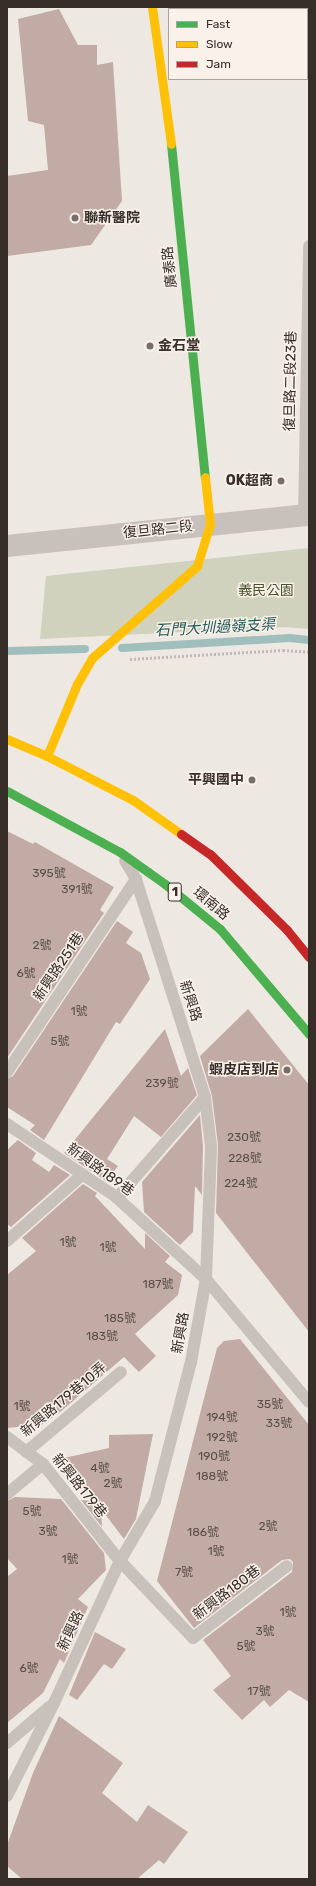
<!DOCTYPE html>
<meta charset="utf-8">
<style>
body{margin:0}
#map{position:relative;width:316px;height:1886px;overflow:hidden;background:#eee8e2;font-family:Rubik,"Noto Sans TC",sans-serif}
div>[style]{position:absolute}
.green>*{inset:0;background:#d0d2bd}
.stream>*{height:8px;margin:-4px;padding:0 4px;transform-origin:4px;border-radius:4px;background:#a0bfbc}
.building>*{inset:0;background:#c1aba4}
.path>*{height:2.5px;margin-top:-1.25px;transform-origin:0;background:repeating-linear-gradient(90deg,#bfb8b4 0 2px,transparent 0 4px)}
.lane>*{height:12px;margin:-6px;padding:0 6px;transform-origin:6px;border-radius:6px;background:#c7c0bb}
.street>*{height:22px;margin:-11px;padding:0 11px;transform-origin:11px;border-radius:11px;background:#c7c0bb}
.fast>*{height:9px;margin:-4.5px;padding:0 4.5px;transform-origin:4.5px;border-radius:4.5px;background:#4caf50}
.slow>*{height:9px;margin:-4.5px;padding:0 4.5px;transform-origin:4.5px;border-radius:4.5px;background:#ffc107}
.jam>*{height:9px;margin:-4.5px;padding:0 4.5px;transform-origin:4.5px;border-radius:4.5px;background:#c62828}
.dots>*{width:11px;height:11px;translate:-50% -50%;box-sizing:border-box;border:2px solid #f9f1ea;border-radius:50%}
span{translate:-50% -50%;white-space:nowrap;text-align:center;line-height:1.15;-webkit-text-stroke:3px #f9f1ea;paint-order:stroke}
.number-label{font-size:12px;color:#5a4c48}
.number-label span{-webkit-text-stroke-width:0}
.shield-label span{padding:1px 3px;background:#f9f1ea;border:1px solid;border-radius:3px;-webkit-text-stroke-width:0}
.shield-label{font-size:13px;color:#372d29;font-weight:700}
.poi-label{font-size:14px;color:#372d29;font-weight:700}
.left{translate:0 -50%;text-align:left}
.right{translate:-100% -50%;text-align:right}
.street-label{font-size:14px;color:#372d29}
.park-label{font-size:14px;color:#4a552e}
.water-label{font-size:15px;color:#205857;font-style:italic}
.frame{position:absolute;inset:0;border:8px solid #372d29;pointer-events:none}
.legend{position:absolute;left:168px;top:8px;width:140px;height:72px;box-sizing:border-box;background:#f9f1ea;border:1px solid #aba39d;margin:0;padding:5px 7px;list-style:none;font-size:12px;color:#372d29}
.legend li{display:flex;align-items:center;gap:8px;height:20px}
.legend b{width:20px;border:1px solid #aba39d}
</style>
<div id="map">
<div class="green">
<div style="clip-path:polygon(309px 548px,309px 629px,285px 627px,40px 639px,46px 576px)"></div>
</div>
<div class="stream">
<div style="left:122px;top:648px;width:168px;rotate:-3.4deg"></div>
<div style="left:290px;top:638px;width:19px;rotate:6deg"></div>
<div style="left:7px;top:651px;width:78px;rotate:-1.5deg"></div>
</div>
<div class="building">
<div style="clip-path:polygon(59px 9px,78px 45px,97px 45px,97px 65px,113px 62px,122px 201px,91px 245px,7px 256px,7px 176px,48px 170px,44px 125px,28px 121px,18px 19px)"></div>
<div style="clip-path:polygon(7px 831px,33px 844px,35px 842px,114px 887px,100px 910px,104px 913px,7px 1058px)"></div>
<div style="clip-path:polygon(117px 921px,133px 932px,126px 943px,141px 953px,150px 979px,120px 1024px,116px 1022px,44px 1140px,30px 1130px,35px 1125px,7px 1107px,7px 1079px,13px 1076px)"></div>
<div style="clip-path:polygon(248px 1009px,309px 1085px,309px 1332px,216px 1213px,218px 1145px,212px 1096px,200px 1056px)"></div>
<div style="clip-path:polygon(165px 1029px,181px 1076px,188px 1068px,197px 1095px,161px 1137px,134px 1116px,107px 1159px,118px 1166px,106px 1181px,64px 1153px)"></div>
<div style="clip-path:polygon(200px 1115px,203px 1146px,202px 1195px,195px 1186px,193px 1232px,180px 1245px,144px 1212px,142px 1182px)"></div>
<div style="clip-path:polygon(18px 1140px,36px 1153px,32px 1160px,49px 1172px,54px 1165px,70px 1175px,11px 1227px,7px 1224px,7px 1150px)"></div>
<div style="clip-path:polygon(83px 1184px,97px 1193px,95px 1196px,145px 1249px,145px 1233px,170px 1256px,165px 1262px,182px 1275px,178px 1295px,135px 1334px,156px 1356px,139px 1372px,124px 1357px,59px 1413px,41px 1425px,7px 1428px,7px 1275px,36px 1251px,22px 1238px)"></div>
<div style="clip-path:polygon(240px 1339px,309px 1425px,309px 1702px,289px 1690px,270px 1707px,264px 1700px,242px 1720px,213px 1690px,231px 1676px,203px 1640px,292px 1572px,293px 1562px,290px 1559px,282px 1560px,194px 1628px,157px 1581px,217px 1348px,224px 1341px)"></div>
<div style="clip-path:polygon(153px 1434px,136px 1519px,124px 1539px,101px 1509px,102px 1527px,81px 1500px,97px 1501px,64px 1458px,109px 1448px,109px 1435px)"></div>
<div style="clip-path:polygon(15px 1497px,61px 1499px,104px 1553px,106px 1570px,78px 1599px,88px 1607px,64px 1663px,60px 1659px,43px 1693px,7px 1723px,7px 1577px,17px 1569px,7px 1558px,7px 1501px)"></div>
<div style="clip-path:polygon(95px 1632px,126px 1649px,112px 1669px,104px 1664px,77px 1700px,69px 1695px)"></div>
<div style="clip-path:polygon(59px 1716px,123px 1763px,102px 1793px,137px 1822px,148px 1805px,188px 1832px,164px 1864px,159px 1860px,137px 1879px,22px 1879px,7px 1866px,7px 1845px,33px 1773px)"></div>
</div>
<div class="path">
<div style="left:130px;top:659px;width:153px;rotate:-3.4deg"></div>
<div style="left:283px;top:650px;width:26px;rotate:4deg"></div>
</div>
<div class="lane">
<div style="left:304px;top:515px;width:269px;rotate:-88.9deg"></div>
<div style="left:7px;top:1072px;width:232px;rotate:-56.2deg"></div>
<div style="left:7px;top:1124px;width:130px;rotate:33.7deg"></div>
<div style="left:115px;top:1196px;width:123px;rotate:42.4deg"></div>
<div style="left:206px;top:1279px;width:160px;rotate:50.1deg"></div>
<div style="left:117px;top:1198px;width:134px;rotate:-48.9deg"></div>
<div style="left:7px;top:1241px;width:101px;rotate:-41.4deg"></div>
<div style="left:7px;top:1437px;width:45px;rotate:36.9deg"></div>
<div style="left:43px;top:1464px;width:124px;rotate:51.6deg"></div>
<div style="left:120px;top:1561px;width:106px;rotate:46.5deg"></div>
<div style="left:193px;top:1638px;width:118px;rotate:-37.5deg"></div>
<div style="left:26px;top:1452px;width:124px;rotate:-40.1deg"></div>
<div style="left:7px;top:1494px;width:47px;rotate:-39.8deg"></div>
<div style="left:7px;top:1743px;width:55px;rotate:-40.6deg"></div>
<div style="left:7px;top:1796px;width:104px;rotate:-63.2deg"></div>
<div style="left:54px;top:1703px;width:157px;rotate:-65.1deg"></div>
<div style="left:120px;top:1561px;width:69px;rotate:-59.7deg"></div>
<div style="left:155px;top:1501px;width:144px;rotate:-75.5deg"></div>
<div style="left:191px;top:1362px;width:84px;rotate:-79.8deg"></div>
<div style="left:206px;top:1279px;width:133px;rotate:-87.8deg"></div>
<div style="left:211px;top:1146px;width:49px;rotate:-97deg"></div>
<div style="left:205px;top:1097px;width:229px;rotate:-107.6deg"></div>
<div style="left:136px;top:879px;width:21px;rotate:-121deg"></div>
</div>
<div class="street">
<div style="left:7px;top:546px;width:304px;rotate:-5.9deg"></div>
</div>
<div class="fast">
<div style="left:171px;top:144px;width:335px;rotate:84.2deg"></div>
<div style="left:7px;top:791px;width:128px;rotate:28.4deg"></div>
<div style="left:120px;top:852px;width:55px;rotate:35.4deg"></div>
<div style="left:165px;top:884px;width:71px;rotate:39.3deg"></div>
<div style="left:220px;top:929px;width:138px;rotate:49.7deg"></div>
</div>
<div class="slow">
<div style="left:152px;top:7px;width:138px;rotate:82.1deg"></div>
<div style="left:7px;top:739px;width:43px;rotate:23deg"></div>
<div style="left:47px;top:756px;width:97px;rotate:27.1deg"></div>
<div style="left:133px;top:800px;width:59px;rotate:35.3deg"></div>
<div style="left:47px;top:756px;width:78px;rotate:-67.4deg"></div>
<div style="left:77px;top:684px;width:30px;rotate:-60deg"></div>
<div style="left:92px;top:658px;width:140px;rotate:-41.2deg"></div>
<div style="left:197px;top:566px;width:44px;rotate:-72.8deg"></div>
<div style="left:210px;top:524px;width:47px;rotate:-96.1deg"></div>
</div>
<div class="jam">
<div style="left:181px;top:834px;width:35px;rotate:35deg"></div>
<div style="left:210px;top:854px;width:108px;rotate:44.6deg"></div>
<div style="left:287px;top:930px;width:35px;rotate:51deg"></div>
</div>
<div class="dots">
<div style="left:75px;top:218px;background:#776e6a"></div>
<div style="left:150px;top:346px;background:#776e6a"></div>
<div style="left:281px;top:481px;background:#776e6a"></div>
<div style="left:252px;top:780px;background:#776e6a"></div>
<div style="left:287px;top:1070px;background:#776e6a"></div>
</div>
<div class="number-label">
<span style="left:49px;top:874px">395號</span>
<span style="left:77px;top:890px">391號</span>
<span style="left:42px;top:946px">2號</span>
<span style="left:26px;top:974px">6號</span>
<span style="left:79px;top:1012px">1號</span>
<span style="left:60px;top:1042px">5號</span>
<span style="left:162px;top:1084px">239號</span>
<span style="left:244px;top:1138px">230號</span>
<span style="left:245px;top:1159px">228號</span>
<span style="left:241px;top:1184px">224號</span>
<span style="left:68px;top:1243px">1號</span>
<span style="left:108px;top:1248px">1號</span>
<span style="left:158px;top:1285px">187號</span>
<span style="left:120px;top:1319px">185號</span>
<span style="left:102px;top:1337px">183號</span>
<span style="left:270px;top:1405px">35號</span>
<span style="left:22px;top:1407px">1號</span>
<span style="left:222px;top:1418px">194號</span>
<span style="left:279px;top:1424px">33號</span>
<span style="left:222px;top:1438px">192號</span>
<span style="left:214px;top:1457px">190號</span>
<span style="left:100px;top:1469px">4號</span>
<span style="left:212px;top:1477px">188號</span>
<span style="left:113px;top:1484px">2號</span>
<span style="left:32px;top:1512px">5號</span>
<span style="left:268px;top:1527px">2號</span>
<span style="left:48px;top:1532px">3號</span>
<span style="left:203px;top:1533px">186號</span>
<span style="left:216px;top:1552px">1號</span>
<span style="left:70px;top:1560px">1號</span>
<span style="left:184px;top:1573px">7號</span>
<span style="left:288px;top:1613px">1號</span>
<span style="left:265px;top:1632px">3號</span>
<span style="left:246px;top:1647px">5號</span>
<span style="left:29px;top:1669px">6號</span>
<span style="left:259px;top:1692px">17號</span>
</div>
<div class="shield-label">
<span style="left:175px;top:892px">1</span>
</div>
<div class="poi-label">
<span class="left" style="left:84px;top:218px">聯新醫院</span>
<span class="left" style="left:158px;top:346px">金石堂</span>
<span class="right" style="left:273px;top:481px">OK超商</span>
<span class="right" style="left:244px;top:780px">平興國中</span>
<span class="right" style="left:279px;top:1070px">蝦皮店到店</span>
</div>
<div class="street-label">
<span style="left:170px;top:267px;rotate:-96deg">廣泰路</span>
<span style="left:291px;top:381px;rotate:-89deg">復旦路二段23巷</span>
<span style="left:158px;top:530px;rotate:-6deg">復旦路二段</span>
<span style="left:211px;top:904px;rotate:40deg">環南路</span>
<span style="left:59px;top:967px;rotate:-56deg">新興路251巷</span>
<span style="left:190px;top:1001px;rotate:72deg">新興路</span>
<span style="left:100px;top:1170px;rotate:36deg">新興路189巷</span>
<span style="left:181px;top:1333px;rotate:-80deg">新興路</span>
<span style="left:64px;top:1400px;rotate:-40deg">新興路179巷10弄</span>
<span style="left:79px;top:1486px;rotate:51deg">新興路179巷</span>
<span style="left:227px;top:1593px;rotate:-37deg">新興路180巷</span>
<span style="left:71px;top:1631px;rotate:-65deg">新興路</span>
</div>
<div class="park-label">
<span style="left:266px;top:591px">義民公園</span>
</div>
<div class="water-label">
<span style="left:215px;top:628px;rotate:-3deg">石門大圳過嶺支渠</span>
</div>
<div class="frame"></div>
<ul class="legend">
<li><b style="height:5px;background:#4caf50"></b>Fast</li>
<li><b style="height:5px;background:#ffc107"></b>Slow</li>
<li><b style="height:5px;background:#c62828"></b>Jam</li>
</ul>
</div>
